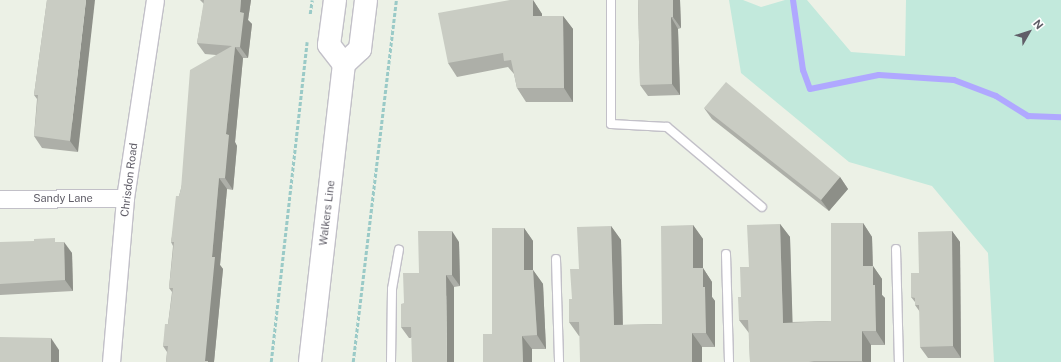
<!DOCTYPE html>
<style>
body{margin:0}
#map{position:relative;width:1061px;height:362px;overflow:hidden;background:#ecf1e6;font-family:"Public Sans",sans-serif}
div>[style]{position:absolute}
.green>*{inset:0;background:#c2e9dc}
.stream>*{height:6px;margin:-3px;padding:0 3px;transform-origin:3px;border-radius:3px;background:#b0a8ff}
.path>*{height:2.5px;margin-top:-1.25px;transform-origin:0;background:repeating-linear-gradient(90deg,#9acac7 0 4px,transparent 0 6px)}
.roads{filter:drop-shadow(1px 0 #c2c0c8) drop-shadow(-1px 0 #c2c0c8) drop-shadow(0 1px #c2c0c8) drop-shadow(0 -1px #c2c0c8)}
.lane>*{height:8px;margin:-4px;padding:0 4px;transform-origin:4px;border-radius:4px;background:#fff}
.street>*{height:17px;margin:-8.5px;padding:0 8.5px;transform-origin:8.5px;border-radius:8.5px;background:#fff}
.secondary>*{height:22px;margin:-11px;padding:0 11px;transform-origin:11px;border-radius:11px;background:#fff}
.wall>*{inset:0;background:#adafa8}
.shaded-wall>*{inset:0;background:#8d8f88}
.building>*{inset:0;background:#c9ccc3}
span{translate:-50% -50%;white-space:nowrap;text-align:center;line-height:1.15;-webkit-text-stroke:3.5px #fff;paint-order:stroke}
.street-label{font-size:11px;color:#605e68}
.north{position:absolute;left:1009px;top:12px;width:40px;height:40px;-webkit-text-stroke:3px #fff;paint-order:stroke;rotate:51deg;font-size:11px;font-weight:700;line-height:16px;text-align:center;color:#605e68}
.north::after{content:'';display:block;margin:auto;width:14px;height:18px;background:#605e68;clip-path:polygon(50% 0,100% 100%,50% 72%,0 100%)}
</style>
<div id="map">
<div class="green">
<div style="clip-path:polygon(729px 0,743px 0,761px 7px,785px 0,807px 0,851px 52px,905px 56px,906px 0,1061px 0,1061px 362px,994px 362px,988px 253px,932px 186px,849px 162px,741px 73px)"></div>
</div>
<div class="stream">
<div style="left:793px;top:0;width:71px;rotate:81.9deg"></div>
<div style="left:803px;top:70px;width:20px;rotate:70deg"></div>
<div style="left:810px;top:89px;width:70px;rotate:-11.5deg"></div>
<div style="left:879px;top:75px;width:75px;rotate:3.8deg"></div>
<div style="left:954px;top:80px;width:45px;rotate:20.9deg"></div>
<div style="left:996px;top:96px;width:38px;rotate:32deg"></div>
<div style="left:1028px;top:116px;width:33px;rotate:2deg"></div>
</div>
<div class="path">
<div style="left:310px;top:14px;width:14px;rotate:-82deg"></div>
<div style="left:271px;top:362px;width:322px;rotate:-83.6deg"></div>
<div style="left:353px;top:362px;width:365px;rotate:-83.2deg"></div>
</div>
<div class="roads">
<div class="lane">
<div style="left:611px;top:0;width:124px;rotate:90deg"></div>
<div style="left:611px;top:124px;width:56px;rotate:3.1deg"></div>
<div style="left:667px;top:127px;width:124px;rotate:40.1deg"></div>
<div style="left:896px;top:249px;width:113px;rotate:88.5deg"></div>
<div style="left:726px;top:254px;width:108px;rotate:88.4deg"></div>
<div style="left:556px;top:259px;width:103px;rotate:88.3deg"></div>
<div style="left:391px;top:362px;width:73px;rotate:-89.2deg"></div>
<div style="left:392px;top:289px;width:40px;rotate:-80deg"></div>
</div>
<div class="street">
<div style="left:0;top:199px;width:125px;rotate:-0.5deg"></div>
<div style="left:111px;top:362px;width:165px;rotate:-85.1deg"></div>
<div style="left:125px;top:198px;width:200px;rotate:-81.4deg"></div>
</div>
<div class="secondary">
<div style="left:335px;top:0;width:45px;rotate:97.6deg"></div>
<div style="left:329px;top:45px;width:24px;rotate:52deg"></div>
<div style="left:310px;top:362px;width:300px;rotate:-83.5deg"></div>
<div style="left:344px;top:64px;width:22px;rotate:-43deg"></div>
<div style="left:360px;top:49px;width:49px;rotate:-83deg"></div>
</div>
</div>
<div class="wall">
<div style="clip-path:polygon(47px 0,78px 152px,42px 148px,34px 136px,37px 99px,34px 95px)"></div>
<div style="clip-path:polygon(200px 0,251px 0,248px 20px,252px 24px,248px 58px,243px 58px,235px 142px,237px 146px,233px 190px,227px 189px,220px 265px,223px 269px,214px 362px,166px 362px,167px 352px,163px 346px,168px 324px,172px 292px,169px 288px,173px 246px,171px 242px,179px 196px,216px 55px,205px 54px,197px 43px,204px 4px)"></div>
<div style="clip-path:polygon(533px 0,542px 14px,542px 16px,563px 16px,573px 29px,573px 102px,526px 102px,517px 88px,514px 74px,508px 67px,457px 77px,448px 63px)"></div>
<div style="clip-path:polygon(638px 0,680px 0,681px 28px,678px 29px,680px 95px,648px 96px,640px 85px)"></div>
<div style="clip-path:polygon(704px 108px,840px 177px,848px 189px,829px 211px,712px 119px)"></div>
<div style="clip-path:polygon(863px 223px,872px 237px,873px 266px,882px 279px,882px 295px,885px 298px,885px 345px,871px 345px,871px 362px,750px 362px,749px 333px,739px 320px,741px 297px,749px 267px,780px 224px,790px 237px,792px 322px,831px 321px)"></div>
<div style="clip-path:polygon(693px 225px,703px 239px,703px 268px,712px 282px,712px 297px,715px 301px,715px 347px,702px 347px,579px 336px,569px 322px,572px 299px,579px 269px,611px 226px,621px 240px,623px 325px,662px 324px)"></div>
<div style="clip-path:polygon(524px 228px,533px 241px,533px 270px,543px 284px,546px 349px,532px 349px,532px 362px,483px 362px,492px 334px)"></div>
<div style="clip-path:polygon(952px 231px,960px 242px,961px 358px,928px 358px,920px 347px,920px 312px,915px 305px,915px 302px,911px 297px,919px 273px)"></div>
<div style="clip-path:polygon(0 242px,58px 242px,72px 253px,73px 291px,0 295px)"></div>
<div style="clip-path:polygon(459px 242px,460px 286px,454px 287px,411px 338px,409px 338px,401px 327px,419px 273px)"></div>
</div>
<div class="shaded-wall">
<div style="clip-path:polygon(86px 0,95px 0,78px 152px,70px 141px)"></div>
<div style="clip-path:polygon(241px 0,251px 0,248px 20px,252px 24px,248px 58px,240px 47px,240px 12px)"></div>
<div style="clip-path:polygon(533px 0,542px 14px,542px 30px,533px 16px)"></div>
<div style="clip-path:polygon(673px 0,680px 0,681px 28px,673px 17px)"></div>
<div style="clip-path:polygon(563px 16px,573px 29px,573px 102px,564px 88px)"></div>
<div style="clip-path:polygon(671px 17px,678px 29px,680px 95px,672px 84px)"></div>
<div style="clip-path:polygon(235px 47px,243px 58px,235px 142px,237px 146px,233px 190px,225px 178px,226px 134px)"></div>
<div style="clip-path:polygon(840px 177px,848px 189px,829px 211px,821px 200px)"></div>
<div style="clip-path:polygon(219px 178px,227px 189px,220px 265px,223px 269px,214px 362px,205px 362px,205px 361px,212px 257px)"></div>
<div style="clip-path:polygon(863px 223px,872px 237px,873px 279px,863px 266px)"></div>
<div style="clip-path:polygon(780px 224px,790px 237px,793px 336px,783px 323px)"></div>
<div style="clip-path:polygon(693px 225px,703px 239px,703px 281px,693px 268px)"></div>
<div style="clip-path:polygon(611px 226px,621px 240px,623px 338px,614px 325px)"></div>
<div style="clip-path:polygon(524px 228px,533px 241px,533px 284px,524px 270px)"></div>
<div style="clip-path:polygon(452px 231px,459px 242px,460px 286px,452px 275px)"></div>
<div style="clip-path:polygon(952px 231px,960px 242px,961px 358px,953px 346px)"></div>
<div style="clip-path:polygon(64px 242px,72px 253px,73px 291px,65px 280px)"></div>
<div style="clip-path:polygon(873px 266px,882px 279px,882px 295px,885px 298px,885px 345px,876px 331px,873px 285px)"></div>
<div style="clip-path:polygon(703px 268px,712px 282px,712px 297px,715px 301px,715px 347px,706px 333px,703px 287px)"></div>
<div style="clip-path:polygon(533px 270px,543px 284px,546px 349px,537px 335px)"></div>
<div style="clip-path:polygon(446px 275px,454px 287px,454px 362px,447px 362px)"></div>
<div style="clip-path:polygon(862px 331px,871px 345px,871px 362px,863px 362px,862px 361px)"></div>
<div style="clip-path:polygon(692px 333px,702px 347px,702px 362px,692px 362px)"></div>
<div style="clip-path:polygon(522px 336px,532px 349px,532px 362px,523px 362px)"></div>
<div style="clip-path:polygon(51px 338px,59px 350px,59px 362px,51px 362px)"></div>
</div>
<div class="building">
<div style="clip-path:polygon(47px 0,86px 0,70px 141px,34px 136px,38px 95px,34px 95px)"></div>
<div style="clip-path:polygon(204px 0,241px 0,240px 12px,244px 13px,240px 47px,235px 47px,226px 134px,229px 135px,225px 178px,219px 178px,212px 257px,215px 257px,205px 361px,208px 361px,208px 362px,166px 362px,168px 346px,163px 346px,165px 324px,168px 324px,173px 288px,169px 288px,174px 242px,171px 242px,176px 196px,179px 196px,181px 189px,190px 70px,232px 46px,197px 43px)"></div>
<div style="clip-path:polygon(510px 0,533px 0,533px 16px,563px 16px,564px 88px,517px 88px,511px 60px,504px 61px,503px 53px,448px 63px,438px 13px)"></div>
<div style="clip-path:polygon(638px 0,673px 0,673px 17px,671px 17px,672px 84px,640px 85px)"></div>
<div style="clip-path:polygon(726px 82px,840px 177px,821px 200px,704px 108px)"></div>
<div style="clip-path:polygon(831px 223px,863px 223px,863px 266px,873px 266px,873px 285px,875px 285px,876px 331px,862px 331px,862px 361px,814px 361px,809px 362px,750px 362px,748px 320px,739px 320px,738px 297px,741px 297px,740px 267px,749px 267px,747px 225px,780px 224px,783px 323px,831px 321px)"></div>
<div style="clip-path:polygon(693px 225px,693px 268px,703px 268px,703px 287px,705px 287px,706px 333px,692px 333px,692px 362px,580px 362px,579px 322px,569px 322px,569px 299px,572px 299px,570px 269px,579px 269px,577px 227px,611px 226px,614px 325px,662px 324px,661px 226px)"></div>
<div style="clip-path:polygon(492px 228px,524px 228px,524px 270px,533px 270px,537px 335px,522px 336px,523px 362px,483px 362px,483px 334px,492px 334px)"></div>
<div style="clip-path:polygon(418px 231px,452px 231px,452px 275px,446px 275px,447px 362px,412px 362px,411px 327px,401px 327px,401px 304px,404px 303px,403px 273px,419px 273px)"></div>
<div style="clip-path:polygon(952px 231px,953px 346px,920px 347px,919px 305px,915px 305px,915px 298px,911px 297px,911px 273px,919px 273px,918px 232px)"></div>
<div style="clip-path:polygon(55px 238px,55px 242px,64px 242px,65px 280px,0 284px,0 242px,34px 241px,34px 239px)"></div>
<div style="clip-path:polygon(0 337px,51px 338px,51px 362px,0 362px)"></div>
</div>
<div class="street-label">
<span style="left:129px;top:180px;rotate:-83deg">Chrisdon Road</span>
<span style="left:63px;top:198px">Sandy Lane</span>
<span style="left:327px;top:213px;rotate:-83deg">Walkers Line</span>
</div>
<div class="north">N</div>
</div>
